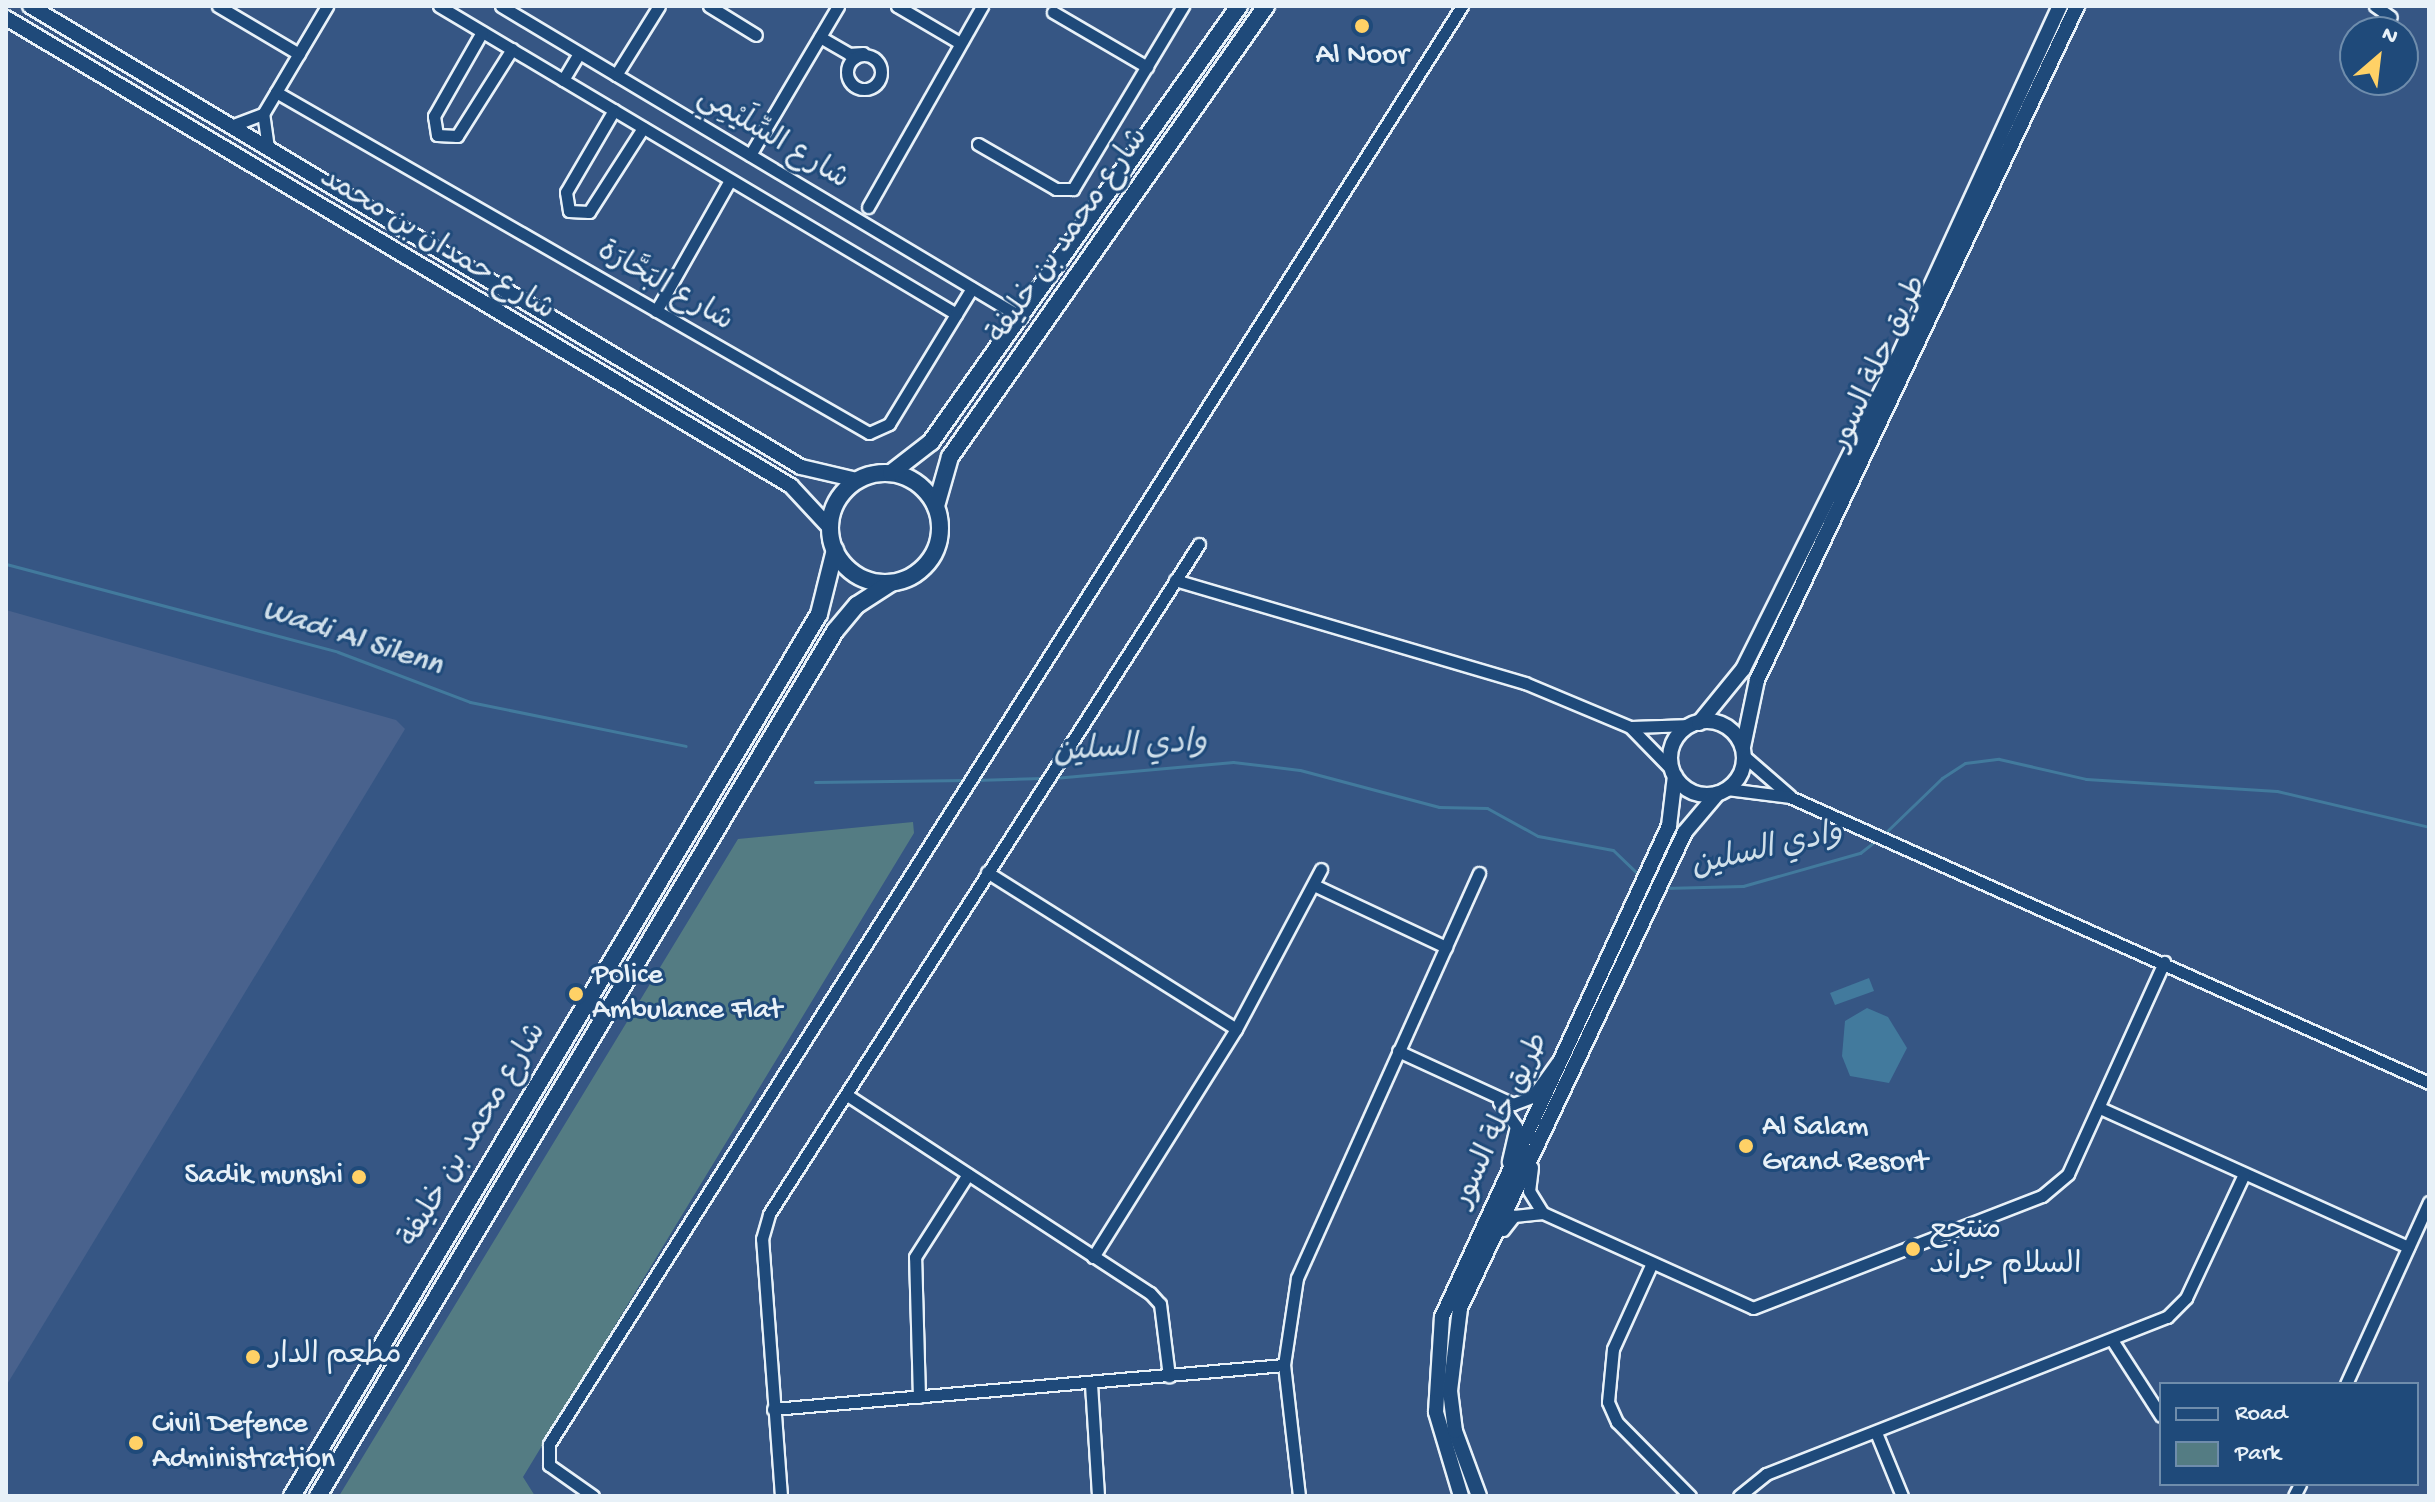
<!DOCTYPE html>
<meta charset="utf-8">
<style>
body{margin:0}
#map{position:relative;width:2435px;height:1502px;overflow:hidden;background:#365684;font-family:"Gochi Hand","Playpen Sans Arabic",sans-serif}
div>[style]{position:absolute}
.built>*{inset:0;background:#49628d}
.green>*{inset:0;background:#547c83}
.water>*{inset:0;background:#427a9d}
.stream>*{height:3px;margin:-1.5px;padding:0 1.5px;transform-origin:1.5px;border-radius:1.5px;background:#427a9d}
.roads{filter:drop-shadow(2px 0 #e8f1f8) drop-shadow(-2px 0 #e8f1f8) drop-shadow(0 2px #e8f1f8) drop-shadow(0 -2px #e8f1f8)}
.minor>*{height:11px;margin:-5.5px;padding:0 5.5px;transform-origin:5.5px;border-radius:5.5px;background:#1f4a7a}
.minor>.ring{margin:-5.5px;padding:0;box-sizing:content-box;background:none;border:11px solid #1f4a7a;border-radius:50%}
.major>*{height:14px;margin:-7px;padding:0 7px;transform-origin:7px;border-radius:7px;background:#1f4a7a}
.major>.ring{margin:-7px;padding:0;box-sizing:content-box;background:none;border:14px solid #1f4a7a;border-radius:50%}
.highway>*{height:16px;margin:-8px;padding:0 8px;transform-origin:8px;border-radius:8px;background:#1f4a7a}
.highway>.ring{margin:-8px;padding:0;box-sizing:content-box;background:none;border:16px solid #1f4a7a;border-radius:50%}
.dots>*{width:22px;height:22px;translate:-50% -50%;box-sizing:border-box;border:4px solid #1f4a7a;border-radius:50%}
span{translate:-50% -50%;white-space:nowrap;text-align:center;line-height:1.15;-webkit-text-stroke:6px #1f4a7a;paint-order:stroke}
.poi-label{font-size:30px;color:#e8f1f8}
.left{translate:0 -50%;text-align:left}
.right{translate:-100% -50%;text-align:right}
.street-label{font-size:30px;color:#e8f1f8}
.water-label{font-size:32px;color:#cfdfea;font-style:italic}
.frame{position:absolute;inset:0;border:8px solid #e8f1f8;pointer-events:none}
.legend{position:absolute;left:2159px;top:1382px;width:260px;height:104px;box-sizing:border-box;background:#1f4a7a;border:2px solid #6f8dac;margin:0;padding:10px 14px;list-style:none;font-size:24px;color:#e8f1f8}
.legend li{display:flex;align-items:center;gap:16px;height:40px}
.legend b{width:40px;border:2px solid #6f8dac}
.north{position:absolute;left:2339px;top:16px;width:80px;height:80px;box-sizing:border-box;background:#1f4a7a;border:2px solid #6f8dac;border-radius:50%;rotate:28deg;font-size:22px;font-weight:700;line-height:32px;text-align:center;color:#e8f1f8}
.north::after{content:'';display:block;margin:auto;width:28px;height:36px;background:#ffd166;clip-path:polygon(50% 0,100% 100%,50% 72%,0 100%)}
</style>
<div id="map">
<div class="built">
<div style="clip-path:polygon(6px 610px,396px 720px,405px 729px,6px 1386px)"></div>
</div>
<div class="green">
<div style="clip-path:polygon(913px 822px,914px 833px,523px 1477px,535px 1496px,339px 1496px,738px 839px)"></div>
</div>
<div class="water">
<div style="clip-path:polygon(1869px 978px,1874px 991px,1835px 1005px,1830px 993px)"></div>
<div style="clip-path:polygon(1867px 1008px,1888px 1017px,1907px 1048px,1889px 1083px,1850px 1076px,1842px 1056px,1845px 1021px)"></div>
</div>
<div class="stream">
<div style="left:6px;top:564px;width:343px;rotate:14.8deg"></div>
<div style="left:338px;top:652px;width:141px;rotate:20.7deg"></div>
<div style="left:470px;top:702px;width:220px;rotate:11.5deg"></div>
<div style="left:1054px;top:778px;width:180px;rotate:-5.1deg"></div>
<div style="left:1233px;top:762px;width:67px;rotate:6.8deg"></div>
<div style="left:1300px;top:770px;width:144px;rotate:14.9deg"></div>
<div style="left:1439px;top:807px;width:48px;rotate:1.2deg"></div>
<div style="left:1487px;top:808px;width:58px;rotate:28.8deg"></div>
<div style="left:1538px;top:836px;width:76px;rotate:10.6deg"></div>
<div style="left:1613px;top:850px;width:37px;rotate:44deg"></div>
<div style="left:974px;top:780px;width:69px;rotate:-1.7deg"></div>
<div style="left:815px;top:782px;width:152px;rotate:-0.8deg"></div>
<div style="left:1884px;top:834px;width:81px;rotate:-44deg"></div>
<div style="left:1942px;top:778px;width:27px;rotate:-33deg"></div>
<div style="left:1965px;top:763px;width:34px;rotate:-7deg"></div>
<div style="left:1999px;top:759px;width:89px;rotate:12.9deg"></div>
<div style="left:2086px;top:779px;width:191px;rotate:3.6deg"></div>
<div style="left:2277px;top:791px;width:156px;rotate:13.3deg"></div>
<div style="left:1664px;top:888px;width:79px;rotate:-1.5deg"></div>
<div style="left:1743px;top:886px;width:122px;rotate:-15.8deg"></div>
<div style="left:1860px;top:853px;width:23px;rotate:-38deg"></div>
</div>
<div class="roads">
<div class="minor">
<div style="left:218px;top:6px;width:94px;rotate:30.7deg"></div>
<div style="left:439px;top:6px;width:602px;rotate:30.78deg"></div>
<div style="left:501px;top:6px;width:604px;rotate:30.9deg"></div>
<div style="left:709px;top:6px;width:55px;rotate:31.7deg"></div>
<div style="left:897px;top:6px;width:73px;rotate:30.4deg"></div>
<div style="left:2375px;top:6px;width:19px;rotate:35deg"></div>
<div style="left:1053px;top:12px;width:109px;rotate:30.3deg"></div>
<div style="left:482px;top:32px;width:97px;rotate:119.7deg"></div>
<div style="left:434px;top:116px;width:19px;rotate:81deg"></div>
<div style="left:437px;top:135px;width:20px;rotate:3deg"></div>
<div style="left:457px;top:136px;width:103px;rotate:-57.7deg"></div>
<div style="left:820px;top:37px;width:34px;rotate:30deg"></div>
<div style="left:849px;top:54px;width:14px;rotate:-4deg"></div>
<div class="ring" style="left:847px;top:55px;width:23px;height:23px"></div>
<div style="left:616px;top:75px;width:81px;rotate:-58.1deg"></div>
<div style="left:563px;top:80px;width:31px;rotate:-59deg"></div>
<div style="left:276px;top:92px;width:684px;rotate:29.9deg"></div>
<div style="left:869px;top:433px;width:22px;rotate:-24deg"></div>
<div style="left:889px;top:424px;width:159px;rotate:-58.6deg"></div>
<div style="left:614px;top:110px;width:95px;rotate:120.3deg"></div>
<div style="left:566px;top:192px;width:19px;rotate:81deg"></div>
<div style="left:569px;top:211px;width:20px;rotate:3deg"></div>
<div style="left:589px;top:212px;width:100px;rotate:-57.3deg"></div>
<div style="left:231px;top:126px;width:34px;rotate:-21deg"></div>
<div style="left:978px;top:144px;width:90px;rotate:30deg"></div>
<div style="left:1056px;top:189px;width:17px"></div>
<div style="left:1073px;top:189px;width:214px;rotate:-59deg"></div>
<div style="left:268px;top:148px;width:34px;rotate:-98deg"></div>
<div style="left:263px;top:114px;width:126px;rotate:-59.3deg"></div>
<div style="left:750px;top:155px;width:173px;rotate:-59.4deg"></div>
<div style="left:868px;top:207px;width:231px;rotate:-60.4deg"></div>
<div style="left:656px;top:311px;width:150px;rotate:-60.5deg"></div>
<div style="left:1175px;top:580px;width:365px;rotate:16.4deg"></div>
<div style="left:1525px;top:683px;width:114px;rotate:22.7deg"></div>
<div style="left:1630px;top:727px;width:60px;rotate:45.7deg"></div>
<div style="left:1631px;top:727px;width:61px;rotate:-1.9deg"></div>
<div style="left:1744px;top:756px;width:61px;rotate:41deg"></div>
<div style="left:1727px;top:789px;width:64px;rotate:7.2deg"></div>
<div style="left:1790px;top:797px;width:700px;rotate:24.11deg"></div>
<div style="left:987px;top:872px;width:294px;rotate:32.2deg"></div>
<div style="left:1314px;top:885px;width:146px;rotate:25.2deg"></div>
<div style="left:1398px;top:1051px;width:127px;rotate:24.7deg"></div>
<div style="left:1513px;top:1104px;width:20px;rotate:-20deg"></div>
<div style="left:1532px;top:1097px;width:43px;rotate:-54.5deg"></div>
<div style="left:847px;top:1095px;width:362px;rotate:33.2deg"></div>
<div style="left:1150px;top:1293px;width:15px;rotate:48deg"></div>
<div style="left:1160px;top:1304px;width:73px;rotate:82.9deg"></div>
<div style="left:1499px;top:1102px;width:29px;rotate:55deg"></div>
<div style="left:1516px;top:1126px;width:37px;rotate:103deg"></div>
<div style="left:2100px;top:1108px;width:338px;rotate:24.3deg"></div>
<div style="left:1532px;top:1167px;width:24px;rotate:97deg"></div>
<div style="left:1529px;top:1191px;width:26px;rotate:58deg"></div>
<div style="left:1503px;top:1230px;width:18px;rotate:-52deg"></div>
<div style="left:1514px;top:1216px;width:29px;rotate:-6deg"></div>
<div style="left:1543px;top:1213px;width:230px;rotate:24.3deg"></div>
<div style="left:1753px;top:1308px;width:310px;rotate:-21.2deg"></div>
<div style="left:2042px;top:1196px;width:34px;rotate:-40deg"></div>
<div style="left:2068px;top:1174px;width:233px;rotate:-65.6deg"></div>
<div style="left:1093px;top:1257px;width:269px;rotate:-57.9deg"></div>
<div style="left:1236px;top:1029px;width:181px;rotate:-62deg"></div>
<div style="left:1652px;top:1263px;width:94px;rotate:114.4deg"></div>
<div style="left:1613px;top:1349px;width:53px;rotate:95.4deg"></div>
<div style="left:1608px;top:1402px;width:22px;rotate:66deg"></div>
<div style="left:1617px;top:1422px;width:104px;rotate:45.4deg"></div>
<div style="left:2112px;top:1340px;width:90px;rotate:57.2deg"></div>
<div style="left:1091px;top:1384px;width:112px;rotate:86.4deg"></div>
<div style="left:2346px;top:1384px;width:200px;rotate:-65.5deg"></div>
<div style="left:919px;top:1397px;width:140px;rotate:-91.6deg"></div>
<div style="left:915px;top:1257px;width:98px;rotate:-57.4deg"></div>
<div style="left:773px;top:1409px;width:513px;rotate:-4.92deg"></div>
<div style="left:1877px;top:1435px;width:66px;rotate:67.7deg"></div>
<div style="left:593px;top:1496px;width:54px;rotate:-144.8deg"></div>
<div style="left:549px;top:1465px;width:21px;rotate:-90deg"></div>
<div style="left:549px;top:1444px;width:1703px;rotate:-57.59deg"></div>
<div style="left:781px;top:1496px;width:258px;rotate:-94.2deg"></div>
<div style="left:762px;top:1239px;width:26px;rotate:-74deg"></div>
<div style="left:769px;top:1214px;width:796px;rotate:-57.31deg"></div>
<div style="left:1299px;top:1496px;width:132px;rotate:-96.5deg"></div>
<div style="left:1284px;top:1365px;width:88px;rotate:-81.5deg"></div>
<div style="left:1297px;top:1278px;width:444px;rotate:-65.8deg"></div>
<div style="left:1739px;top:1496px;width:35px;rotate:-39deg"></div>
<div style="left:1766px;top:1474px;width:431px;rotate:-21.4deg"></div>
<div style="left:2167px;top:1317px;width:27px;rotate:-45deg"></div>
<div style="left:2186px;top:1298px;width:137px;rotate:-64.9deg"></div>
<div style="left:2294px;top:1496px;width:13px;rotate:-63deg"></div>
</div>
<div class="major">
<div style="left:30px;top:6px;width:898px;rotate:30.88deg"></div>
<div style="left:801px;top:467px;width:57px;rotate:13.1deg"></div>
<div style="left:6px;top:18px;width:914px;rotate:30.8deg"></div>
<div style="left:791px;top:486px;width:57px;rotate:47.1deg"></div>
<div class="ring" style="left:1670px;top:721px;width:60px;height:60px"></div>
<div style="left:1699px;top:723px;width:70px;rotate:-50.8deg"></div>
<div style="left:1743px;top:669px;width:347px;rotate:-63.5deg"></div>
<div style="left:1898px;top:358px;width:387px;rotate:-65.3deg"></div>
<div style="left:1743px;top:747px;width:68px;rotate:-78.2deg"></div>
<div style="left:1757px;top:680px;width:746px;rotate:-64.6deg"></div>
<div style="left:1461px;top:1496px;width:88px;rotate:-106.6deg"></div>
<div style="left:1436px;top:1412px;width:95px;rotate:-86.4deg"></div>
<div style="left:1442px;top:1317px;width:541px;rotate:-65.19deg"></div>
<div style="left:1669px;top:826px;width:50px;rotate:-83.2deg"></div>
<div style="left:1479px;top:1496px;width:69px;rotate:-110.3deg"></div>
<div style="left:1455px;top:1431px;width:40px;rotate:-97.1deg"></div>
<div style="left:1450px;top:1391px;width:84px;rotate:-83.1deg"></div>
<div style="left:1460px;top:1308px;width:526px;rotate:-64.7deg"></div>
<div style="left:1685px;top:832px;width:50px;rotate:-49.9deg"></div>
</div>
<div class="highway">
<div class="ring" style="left:830px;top:473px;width:94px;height:94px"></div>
<div style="left:891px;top:473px;width:51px;rotate:-37.8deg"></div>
<div style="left:931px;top:442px;width:534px;rotate:-54.76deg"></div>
<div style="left:936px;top:506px;width:51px;rotate:-74.1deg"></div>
<div style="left:950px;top:457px;width:551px;rotate:-54.98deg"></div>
<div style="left:292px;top:1496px;width:1027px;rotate:-59.14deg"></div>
<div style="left:819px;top:614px;width:66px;rotate:-76deg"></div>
<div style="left:318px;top:1496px;width:1008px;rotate:-59.13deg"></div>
<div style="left:835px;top:631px;width:34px;rotate:-50deg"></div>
<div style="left:857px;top:605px;width:40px;rotate:-32.9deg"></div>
</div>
</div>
<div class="dots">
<div style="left:1362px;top:26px;background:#ffd166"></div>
<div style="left:576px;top:994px;background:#ffd166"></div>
<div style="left:1746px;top:1146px;background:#ffd166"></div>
<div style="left:359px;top:1177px;background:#ffd166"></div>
<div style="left:1913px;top:1249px;background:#ffd166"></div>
<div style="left:253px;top:1357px;background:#ffd166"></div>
<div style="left:136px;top:1443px;background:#ffd166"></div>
</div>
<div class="poi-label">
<span style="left:1362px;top:57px">Al Noor</span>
<span class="left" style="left:592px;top:994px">Police<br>Ambulance Flat</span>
<span class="left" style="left:1762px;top:1146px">Al Salam<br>Grand Resort</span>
<span class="right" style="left:343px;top:1177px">Sadik munshi</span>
<span class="left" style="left:1929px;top:1249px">منتجع<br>السلام جراند</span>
<span class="left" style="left:269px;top:1357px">مطعم الدار</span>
<span class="left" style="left:152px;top:1443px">Civil Defence<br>Administration</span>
</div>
<div class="street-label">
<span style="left:772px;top:140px;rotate:31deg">شارع السِّلَيْمِي</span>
<span style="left:1070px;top:237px;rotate:-55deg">شارع محمد بن خليفة</span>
<span style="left:436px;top:246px;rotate:31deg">شارع حمدان بن محمد</span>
<span style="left:664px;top:288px;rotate:30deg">شارع البَحَّارَة</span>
<span style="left:1881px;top:364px;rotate:-65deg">طريق حلة السور</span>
<span style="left:1503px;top:1121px;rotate:-65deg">طريق حلة السور</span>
<span style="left:475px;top:1136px;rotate:-59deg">شارع محمد بن خليفة</span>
</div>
<div class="water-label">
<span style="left:352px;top:639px;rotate:18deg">Wadi Al Silenn</span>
<span style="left:1130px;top:749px;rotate:-4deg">وادي السلين</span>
<span style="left:1767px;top:851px;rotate:-13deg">وادي السلين</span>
</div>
<div class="frame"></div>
<ul class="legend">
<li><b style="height:10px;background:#1f4a7a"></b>Road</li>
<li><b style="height:22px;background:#547c83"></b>Park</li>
</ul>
<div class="north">N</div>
</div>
